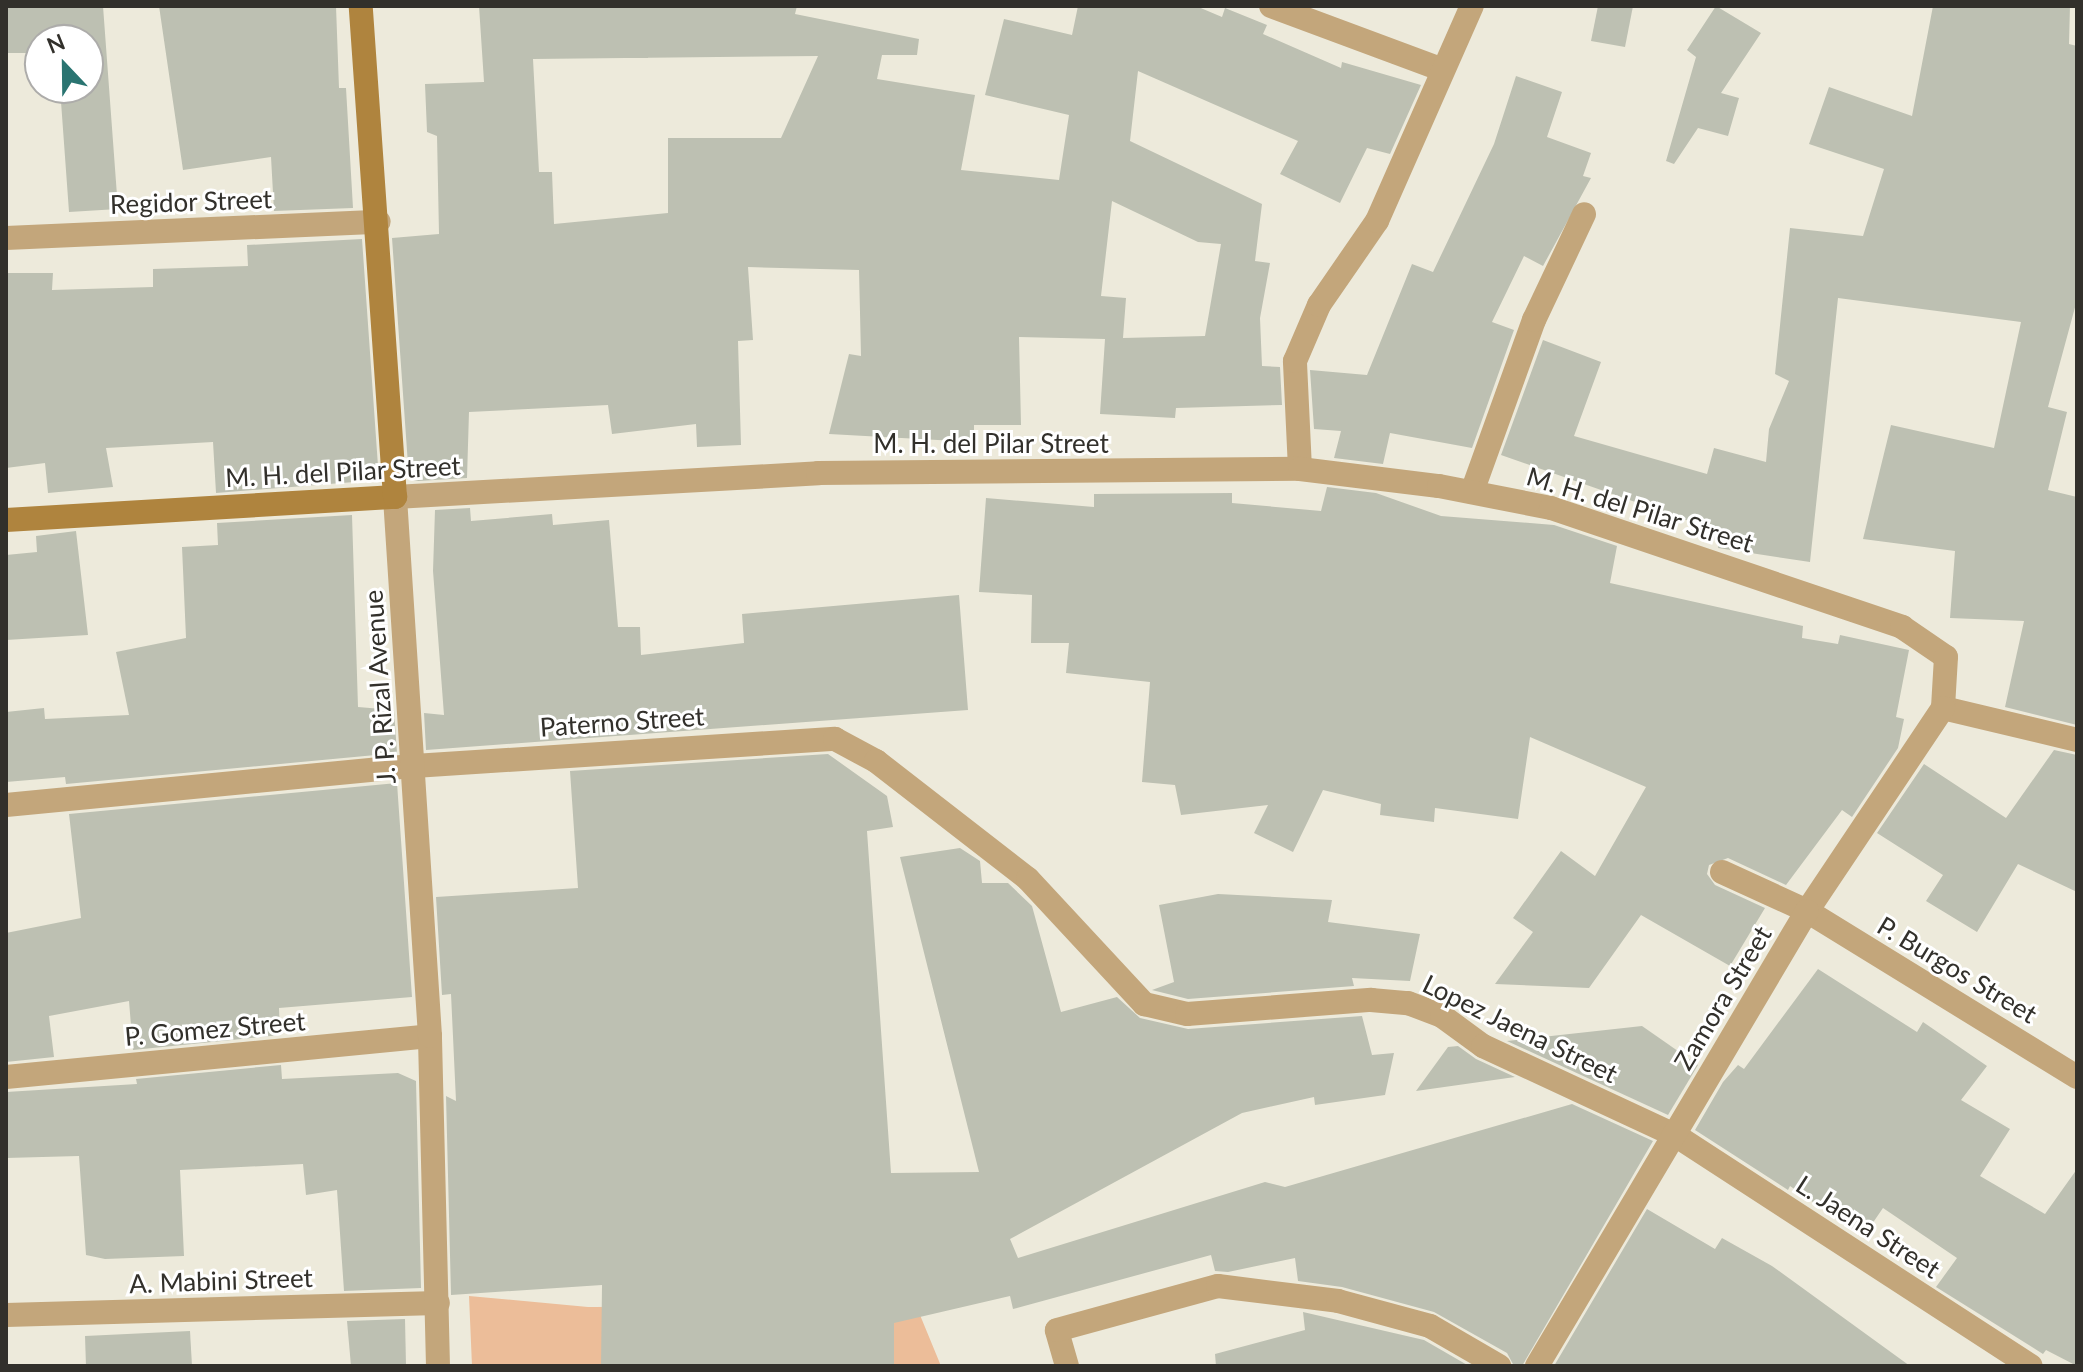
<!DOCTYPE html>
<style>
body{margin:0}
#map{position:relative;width:2083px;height:1372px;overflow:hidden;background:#edeadb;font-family:Lato,sans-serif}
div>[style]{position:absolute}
.green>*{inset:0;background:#ecbd99}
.building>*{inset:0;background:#bdc0b2}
.service>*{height:24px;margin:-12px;padding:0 12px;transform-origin:12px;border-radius:12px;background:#c3a67b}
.minor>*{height:24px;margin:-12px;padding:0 12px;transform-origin:12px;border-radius:12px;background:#c3a67b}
.tertiary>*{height:24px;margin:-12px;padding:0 12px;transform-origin:12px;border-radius:12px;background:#c3a67b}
.secondary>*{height:24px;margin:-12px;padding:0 12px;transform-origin:12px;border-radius:12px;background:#af843e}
span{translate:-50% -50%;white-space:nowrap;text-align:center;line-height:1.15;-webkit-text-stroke:6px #fff;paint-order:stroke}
.street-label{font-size:26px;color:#32302b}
.frame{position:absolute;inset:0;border:8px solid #32302b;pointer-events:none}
.north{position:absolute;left:24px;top:24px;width:80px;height:80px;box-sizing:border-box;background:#fff;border:2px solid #adacaa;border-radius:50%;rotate:338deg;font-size:22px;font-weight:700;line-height:32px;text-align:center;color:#32302b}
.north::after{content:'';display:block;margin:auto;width:28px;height:36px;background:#2a7471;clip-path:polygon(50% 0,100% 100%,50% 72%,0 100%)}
</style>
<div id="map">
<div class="green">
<div style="clip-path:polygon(469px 1296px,588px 1307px,895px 1306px,920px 1315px,941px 1366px,472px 1366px)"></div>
</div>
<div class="building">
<div style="clip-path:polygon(6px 6px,103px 6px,118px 209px,69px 212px,60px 88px,88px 88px,88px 40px,40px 40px,40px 72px,29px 73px,28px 53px,6px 53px)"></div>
<div style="clip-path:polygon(159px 6px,336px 6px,339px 88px,346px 88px,353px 208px,274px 211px,271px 157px,183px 170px)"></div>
<div style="clip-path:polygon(evenodd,479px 6px,797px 6px,795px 14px,919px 39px,917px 55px,882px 55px,877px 79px,975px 95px,961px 170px,1059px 180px,1069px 115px,985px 95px,1004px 19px,1072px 35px,1078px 6px,1196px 6px,1222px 17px,1225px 8px,1267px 25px,1263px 34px,1341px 68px,1342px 62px,1421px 85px,1390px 154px,1367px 148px,1340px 203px,1280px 174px,1298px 141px,1138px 71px,1130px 141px,1262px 204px,1255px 261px,1270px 263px,1260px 318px,1262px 366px,1280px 367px,1282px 405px,1176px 408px,1175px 418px,1100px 414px,1105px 339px,1019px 337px,1021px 425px,974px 425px,974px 442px,829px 434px,849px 354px,861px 356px,859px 270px,748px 267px,753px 340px,738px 341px,741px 445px,697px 447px,696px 424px,612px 434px,608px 405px,469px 412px,467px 478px,418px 481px,409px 479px,392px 238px,439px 234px,437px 136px,427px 132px,425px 84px,484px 82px,479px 6px,818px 56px,781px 138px,668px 138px,668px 213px,554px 224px,552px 172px,539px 172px,533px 59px,818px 56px,479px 6px,1112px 201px,1198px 242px,1221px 244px,1205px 336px,1123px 338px,1126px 298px,1101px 296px,1112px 201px)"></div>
<div style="clip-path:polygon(1598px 6px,1633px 6px,1625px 47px,1591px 41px)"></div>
<div style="clip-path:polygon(1716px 6px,1761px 33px,1721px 93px,1739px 98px,1728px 136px,1698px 128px,1674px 164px,1666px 161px,1696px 57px,1687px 50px)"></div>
<div style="clip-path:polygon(1933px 6px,2070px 6px,2069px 44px,2077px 46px,2077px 300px,2048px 407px,2067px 412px,2048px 490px,2077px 497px,2077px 725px,2005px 707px,2024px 621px,1950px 618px,1955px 551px,1863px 539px,1891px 425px,1994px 448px,2021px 322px,1838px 298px,1810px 562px,1718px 548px,1721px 532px,1501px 455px,1543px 340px,1601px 362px,1574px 436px,1707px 474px,1714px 448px,1766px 462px,1769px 429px,1789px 381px,1775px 374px,1790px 228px,1863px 236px,1884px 169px,1809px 144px,1829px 87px,1912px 116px)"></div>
<div style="clip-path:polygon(1516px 76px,1562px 92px,1547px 137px,1591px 153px,1583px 176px,1591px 178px,1543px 266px,1524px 256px,1492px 322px,1514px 330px,1472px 448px,1390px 433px,1383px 464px,1334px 458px,1341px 431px,1314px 429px,1310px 370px,1367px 375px,1412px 264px,1433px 272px,1494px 144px)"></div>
<div style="clip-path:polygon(362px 239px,379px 480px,216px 493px,213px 442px,106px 448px,113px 487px,48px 493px,45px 463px,6px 468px,6px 273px,53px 273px,52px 290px,153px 287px,153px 269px,248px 266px,247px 245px)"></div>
<div style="clip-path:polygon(1327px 487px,1376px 493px,1441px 516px,1554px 525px,1617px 546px,1610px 583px,1803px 626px,1802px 638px,1838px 644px,1840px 635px,1909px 650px,1896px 717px,1904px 719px,1898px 748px,1852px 817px,1842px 810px,1786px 885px,1728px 858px,1709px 865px,1707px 874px,1715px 885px,1765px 908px,1730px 966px,1641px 915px,1589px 988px,1495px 984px,1533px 932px,1513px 918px,1561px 851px,1595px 876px,1646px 787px,1530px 737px,1518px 819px,1435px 808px,1434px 822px,1380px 815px,1381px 804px,1323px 790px,1293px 852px,1254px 833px,1268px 805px,1181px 815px,1175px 785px,1142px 782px,1150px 682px,1066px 673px,1069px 643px,1031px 643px,1032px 595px,979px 592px,986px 498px,1094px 507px,1094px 494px,1232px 493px,1232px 503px,1321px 511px)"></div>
<div style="clip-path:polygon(470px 508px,471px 521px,552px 514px,553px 525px,609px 520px,618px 627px,640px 627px,641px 655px,744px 643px,742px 614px,959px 595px,968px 710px,426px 750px,424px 713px,444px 715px,433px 571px,435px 510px)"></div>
<div style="clip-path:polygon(352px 515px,358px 707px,394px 710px,397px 753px,66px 784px,65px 777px,6px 782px,6px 712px,44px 708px,45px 719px,129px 715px,116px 652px,186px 638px,182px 547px,218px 545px,217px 523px)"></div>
<div style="clip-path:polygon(76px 531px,88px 635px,6px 640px,6px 555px,37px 552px,36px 536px)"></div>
<div style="clip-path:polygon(2054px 750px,2077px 755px,2077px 892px,2018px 864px,1977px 932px,1926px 901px,1943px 875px,1877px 833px,1924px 764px,2006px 818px)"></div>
<div style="clip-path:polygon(828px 754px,887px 796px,893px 827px,867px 831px,891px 1173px,979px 1172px,900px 857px,960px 848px,980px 861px,982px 883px,1008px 883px,1032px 906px,1061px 1012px,1117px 997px,1140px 1018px,1188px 1029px,1362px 1016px,1372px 1055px,1394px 1053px,1385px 1095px,1315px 1105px,1314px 1097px,1242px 1113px,1010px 1239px,1018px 1258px,1265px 1182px,1285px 1187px,1572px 1104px,1653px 1141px,1522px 1366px,1514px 1366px,1507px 1353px,1434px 1312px,1342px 1287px,1298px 1281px,1295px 1258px,1228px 1272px,1215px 1271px,1211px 1255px,1013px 1309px,1010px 1296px,894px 1323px,894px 1366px,601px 1366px,602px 1285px,451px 1295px,446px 1096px,456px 1101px,451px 994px,442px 995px,436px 897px,578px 888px,570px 771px)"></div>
<div style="clip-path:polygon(397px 783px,412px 997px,279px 1008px,280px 1035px,133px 1050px,129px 1001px,49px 1016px,54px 1057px,6px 1062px,6px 933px,81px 918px,69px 814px)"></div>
<div style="clip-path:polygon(1218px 894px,1332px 900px,1328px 922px,1420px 934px,1410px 981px,1352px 978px,1354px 986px,1188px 999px,1152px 990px,1174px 982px,1159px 905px)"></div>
<div style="clip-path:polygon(1818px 969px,1917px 1032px,1923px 1022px,1987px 1066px,1961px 1100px,2010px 1129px,1980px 1176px,2045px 1214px,2077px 1169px,2077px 1366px,2046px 1350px,2043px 1354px,1936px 1287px,1957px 1258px,1883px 1208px,1863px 1237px,1790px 1186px,1788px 1190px,1695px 1130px,1723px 1082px,1738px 1065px,1744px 1069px)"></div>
<div style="clip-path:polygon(1642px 1026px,1698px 1065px,1668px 1115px,1507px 1041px)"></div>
<div style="clip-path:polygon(1458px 1046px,1476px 1059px,1515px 1077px,1416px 1091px,1448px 1047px)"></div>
<div style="clip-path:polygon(281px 1065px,282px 1079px,398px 1073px,416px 1081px,421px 1288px,344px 1291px,337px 1190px,306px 1195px,303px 1164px,180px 1170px,184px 1256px,105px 1259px,86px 1255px,79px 1156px,6px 1158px,6px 1092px,137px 1084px,136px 1079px)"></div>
<div style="clip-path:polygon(1647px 1209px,1715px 1249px,1722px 1238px,1772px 1266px,1910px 1366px,1554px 1366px)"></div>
<div style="clip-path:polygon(1303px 1312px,1424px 1340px,1469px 1366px,1216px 1366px,1215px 1354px,1305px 1330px)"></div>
<div style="clip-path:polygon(405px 1319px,406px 1366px,351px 1366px,347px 1321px)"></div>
<div style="clip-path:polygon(190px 1331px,192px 1366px,86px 1366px,85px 1336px)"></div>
</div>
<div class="service">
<div style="left:1722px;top:872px;width:94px;rotate:24.6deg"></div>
<div style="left:1067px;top:1366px;width:37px;rotate:-106deg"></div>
<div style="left:1057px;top:1330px;width:167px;rotate:-15.3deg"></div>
</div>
<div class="minor">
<div style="left:1271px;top:6px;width:180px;rotate:20.4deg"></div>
<div style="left:6px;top:238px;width:373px;rotate:-2.5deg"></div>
<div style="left:1300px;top:469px;width:108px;rotate:-92.7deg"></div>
<div style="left:1295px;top:361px;width:61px;rotate:-66.8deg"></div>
<div style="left:1319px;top:305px;width:102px;rotate:-55.4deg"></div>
<div style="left:1377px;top:221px;width:235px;rotate:-66.2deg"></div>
<div style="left:1472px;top:492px;width:183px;rotate:-70.2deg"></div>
<div style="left:1534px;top:320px;width:117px;rotate:-64.7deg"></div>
<div style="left:6px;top:805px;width:410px;rotate:-5.5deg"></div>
<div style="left:6px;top:1077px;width:426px;rotate:-5.5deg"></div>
<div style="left:1218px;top:1286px;width:121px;rotate:7.1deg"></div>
<div style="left:1338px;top:1301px;width:95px;rotate:15.2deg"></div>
<div style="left:1430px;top:1326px;width:80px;rotate:30.1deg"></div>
<div style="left:6px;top:1315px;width:432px;rotate:-1.6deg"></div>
</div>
<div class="tertiary">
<div style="left:1943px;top:708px;width:138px;rotate:13.4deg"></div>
<div style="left:414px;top:766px;width:422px;rotate:-3.7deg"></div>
<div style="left:835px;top:739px;width:47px;rotate:28.2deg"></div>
<div style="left:876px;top:761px;width:192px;rotate:37.8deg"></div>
<div style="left:1028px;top:879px;width:171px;rotate:47.1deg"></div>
<div style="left:1144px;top:1004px;width:44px;rotate:13.1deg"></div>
<div style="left:1187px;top:1014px;width:185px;rotate:-4.4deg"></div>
<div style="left:1371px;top:1000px;width:37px;rotate:5deg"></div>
<div style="left:1408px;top:1003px;width:36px;rotate:21deg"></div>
<div style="left:1442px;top:1016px;width:51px;rotate:36.2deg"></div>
<div style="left:1483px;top:1046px;width:212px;rotate:24.9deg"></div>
<div style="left:1675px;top:1135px;width:424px;rotate:33deg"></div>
<div style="left:1807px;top:911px;width:317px;rotate:31.6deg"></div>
<div style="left:438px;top:1366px;width:330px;rotate:-91.4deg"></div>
<div style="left:430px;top:1036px;width:540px;rotate:-93.72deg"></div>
<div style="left:395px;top:497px;width:424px;rotate:-3.2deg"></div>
<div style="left:818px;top:473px;width:482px;rotate:-0.5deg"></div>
<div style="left:1300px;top:469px;width:140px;rotate:7deg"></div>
<div style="left:1439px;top:486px;width:114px;rotate:11.1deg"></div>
<div style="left:1551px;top:508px;width:371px;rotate:18.7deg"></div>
<div style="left:1902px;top:627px;width:53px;rotate:34.3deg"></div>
<div style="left:1946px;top:657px;width:51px;rotate:93.4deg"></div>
<div style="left:1943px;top:708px;width:244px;rotate:123.8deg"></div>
<div style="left:1807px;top:911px;width:529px;rotate:120.69deg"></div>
</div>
<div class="secondary">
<div style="left:6px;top:520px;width:390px;rotate:-3.4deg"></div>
<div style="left:395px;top:497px;width:492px;rotate:-94deg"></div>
</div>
<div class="street-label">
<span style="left:191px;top:202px;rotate:-2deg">Regidor Street</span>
<span style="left:991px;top:444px">M. H. del Pilar Street</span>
<span style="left:343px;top:472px;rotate:-3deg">M. H. del Pilar Street</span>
<span style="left:1640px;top:510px;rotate:17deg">M. H. del Pilar Street</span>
<span style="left:380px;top:687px;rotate:-94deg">J. P. Rizal Avenue</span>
<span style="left:622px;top:722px;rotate:-4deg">Paterno Street</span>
<span style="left:1957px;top:970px;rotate:31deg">P. Burgos Street</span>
<span style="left:1723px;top:998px;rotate:-59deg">Zamora Street</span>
<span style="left:215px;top:1029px;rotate:-5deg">P. Gomez Street</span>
<span style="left:1520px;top:1029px;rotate:26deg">Lopez Jaena Street</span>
<span style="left:1868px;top:1227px;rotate:33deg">L. Jaena Street</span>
<span style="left:221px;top:1281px;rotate:-2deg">A. Mabini Street</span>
</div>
<div class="frame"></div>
<div class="north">N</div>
</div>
